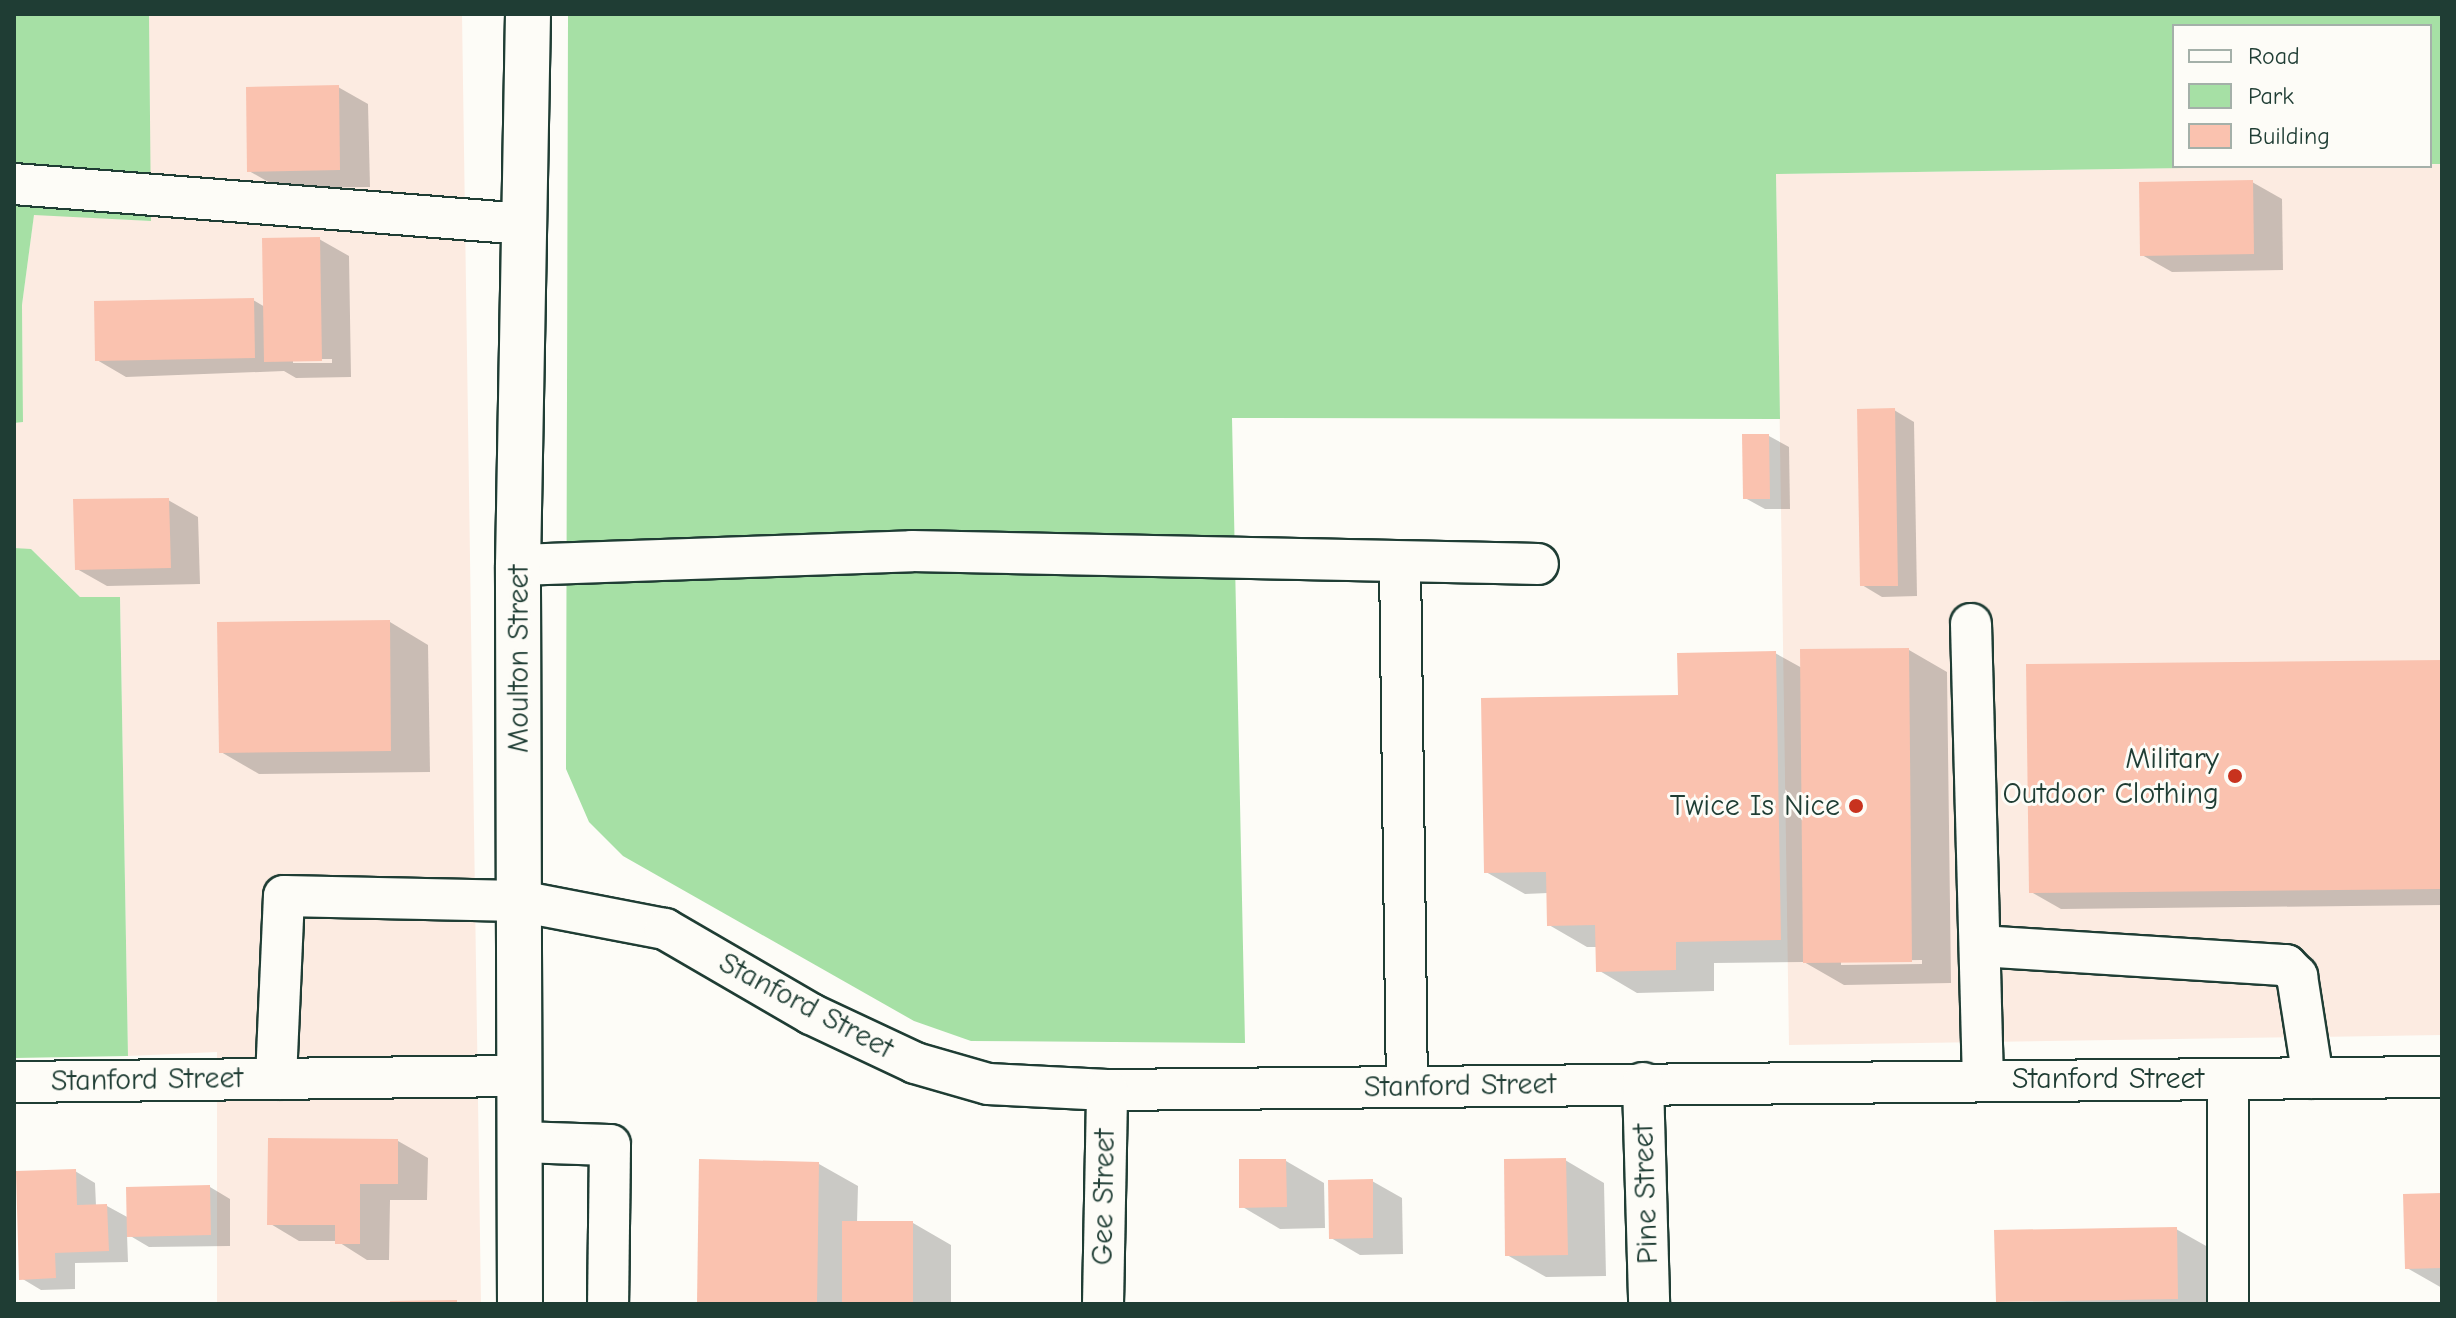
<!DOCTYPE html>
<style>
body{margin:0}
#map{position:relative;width:2456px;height:1318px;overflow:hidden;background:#fdfcf7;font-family:"Comic Neue",sans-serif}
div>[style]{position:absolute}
.built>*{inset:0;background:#fcebe1}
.green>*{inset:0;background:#a6e0a5}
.shadow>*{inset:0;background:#0003}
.building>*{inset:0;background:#fac2af}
.roads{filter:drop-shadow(2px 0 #1f3d34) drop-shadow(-2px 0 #1f3d34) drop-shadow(0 2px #1f3d34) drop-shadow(0 -2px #1f3d34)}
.minor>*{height:40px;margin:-20px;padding:0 20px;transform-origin:20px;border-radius:20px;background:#fdfcf7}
.major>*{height:44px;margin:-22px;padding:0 22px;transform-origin:22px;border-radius:22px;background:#fdfcf7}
.dots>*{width:22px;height:22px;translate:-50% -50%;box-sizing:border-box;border:4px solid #fdfcf7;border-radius:50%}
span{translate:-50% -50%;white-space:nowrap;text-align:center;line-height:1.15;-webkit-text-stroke:6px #fdfcf7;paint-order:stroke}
.street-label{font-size:30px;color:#1f3d34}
.poi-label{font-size:30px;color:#1f3d34}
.right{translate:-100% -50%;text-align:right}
.frame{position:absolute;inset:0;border:16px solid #1f3d34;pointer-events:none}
.legend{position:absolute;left:2172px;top:24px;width:260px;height:144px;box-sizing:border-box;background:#fdfcf7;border:2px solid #a4b0a9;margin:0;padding:10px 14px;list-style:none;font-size:24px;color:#1f3d34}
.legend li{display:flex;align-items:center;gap:16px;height:40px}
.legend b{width:40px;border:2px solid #a4b0a9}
</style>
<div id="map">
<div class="built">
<div style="clip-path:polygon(149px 14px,462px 14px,481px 1304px,217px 1304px,217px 1052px,128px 1056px,120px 597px,80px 597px,32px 550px,14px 548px,14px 423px,23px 422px,22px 305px,34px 214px,150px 221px)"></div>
<div style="clip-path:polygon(2442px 164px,2442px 1035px,1789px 1045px,1776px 174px)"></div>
</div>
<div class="green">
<div style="clip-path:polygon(14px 14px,149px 14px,151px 221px,34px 215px,22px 305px,23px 422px,14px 423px)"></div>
<div style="clip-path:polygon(568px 14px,2442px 14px,2442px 164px,2430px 164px,2430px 26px,2174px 26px,2174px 166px,2326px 166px,1776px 174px,1780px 419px,1232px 418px,1245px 1043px,971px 1041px,914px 1021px,623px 856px,589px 822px,566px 769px)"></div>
<div style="clip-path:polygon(14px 548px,31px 549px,80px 597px,120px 597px,128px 1056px,14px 1058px)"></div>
</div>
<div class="shadow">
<div style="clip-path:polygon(338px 87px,368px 104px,370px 187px,279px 188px,249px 171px)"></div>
<div style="clip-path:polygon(2252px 182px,2282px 199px,2283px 270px,2172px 272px,2142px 255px)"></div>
<div style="clip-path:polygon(evenodd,319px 239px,349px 256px,351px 377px,296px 378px,284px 371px,126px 377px,97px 360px,253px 300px,265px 307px,319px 239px,293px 359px,332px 359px,332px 363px,293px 363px,293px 359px)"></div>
<div style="clip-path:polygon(1894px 410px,1914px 422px,1917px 596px,1882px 597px,1862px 585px)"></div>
<div style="clip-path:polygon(1769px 436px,1789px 447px,1790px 509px,1765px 509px,1745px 498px)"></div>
<div style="clip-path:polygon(168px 500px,198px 517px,200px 584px,107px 586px,77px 569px)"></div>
<div style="clip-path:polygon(390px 622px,428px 645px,430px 772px,259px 774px,221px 752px)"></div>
<div style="clip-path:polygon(evenodd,1909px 650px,1947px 672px,1951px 983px,1844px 985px,1804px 962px,1714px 963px,1714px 991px,1637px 993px,1598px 970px,1598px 947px,1587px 947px,1549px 925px,1548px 893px,1525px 894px,1486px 872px,1680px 697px,1775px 653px,1802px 668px,1909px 650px,1922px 960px,1922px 964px,1841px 965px,1841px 961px,1922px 960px)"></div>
<div style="clip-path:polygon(2442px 662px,2442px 905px,2061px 909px,2031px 892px)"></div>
<div style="clip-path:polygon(398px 1141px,428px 1158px,427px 1200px,390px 1200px,389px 1260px,367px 1260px,337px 1241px,299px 1241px,269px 1223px)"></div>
<div style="clip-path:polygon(1565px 1160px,1604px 1183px,1606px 1276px,1546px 1277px,1507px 1255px)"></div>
<div style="clip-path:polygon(1286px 1161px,1324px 1183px,1325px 1228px,1280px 1229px,1241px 1206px)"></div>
<div style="clip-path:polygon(819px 1164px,858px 1186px,857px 1223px,913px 1223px,951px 1245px,951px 1304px,699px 1304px)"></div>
<div style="clip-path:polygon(75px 1171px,95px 1183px,96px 1206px,107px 1206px,129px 1218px,210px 1187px,230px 1199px,230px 1246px,149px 1247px,127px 1234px,128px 1262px,75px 1263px,75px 1289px,41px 1290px,21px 1278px)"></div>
<div style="clip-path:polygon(1372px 1181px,1402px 1198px,1403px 1254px,1360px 1255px,1331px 1238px)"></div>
<div style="clip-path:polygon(2442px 1195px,2442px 1288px,2407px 1268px)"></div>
<div style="clip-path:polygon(2176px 1229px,2215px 1251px,2216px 1304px,1998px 1301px)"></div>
</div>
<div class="building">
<div style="clip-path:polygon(339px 85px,340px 170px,247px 172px,246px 87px)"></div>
<div style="clip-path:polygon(2253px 180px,2254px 254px,2140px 256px,2139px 182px)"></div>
<div style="clip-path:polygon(320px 237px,322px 361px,264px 362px,262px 238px)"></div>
<div style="clip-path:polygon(254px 298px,255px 358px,95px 361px,94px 301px)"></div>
<div style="clip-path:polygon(1895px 408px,1898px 586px,1860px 586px,1857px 409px)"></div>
<div style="clip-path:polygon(1742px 434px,1769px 434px,1770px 499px,1743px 499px)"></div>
<div style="clip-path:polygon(169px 498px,171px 568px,75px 570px,73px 499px)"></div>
<div style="clip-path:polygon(390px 620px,391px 751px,219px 753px,217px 622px)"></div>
<div style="clip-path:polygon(1909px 648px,1912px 962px,1803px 963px,1800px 649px)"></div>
<div style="clip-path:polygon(1776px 651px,1781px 940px,1676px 942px,1676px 970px,1596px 972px,1595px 925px,1547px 926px,1546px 872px,1484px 873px,1481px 698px,1678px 695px,1677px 653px)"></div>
<div style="clip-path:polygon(2442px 660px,2442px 889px,2029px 893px,2026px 664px)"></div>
<div style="clip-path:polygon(268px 1138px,398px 1139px,398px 1184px,360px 1184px,360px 1244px,335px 1244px,335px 1225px,267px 1225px)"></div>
<div style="clip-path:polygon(1566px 1158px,1568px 1255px,1505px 1256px,1504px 1159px)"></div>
<div style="clip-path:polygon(699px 1159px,819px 1162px,817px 1304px,697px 1304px)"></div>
<div style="clip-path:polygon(1239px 1159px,1286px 1159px,1287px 1207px,1239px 1208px)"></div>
<div style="clip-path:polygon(76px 1169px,77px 1205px,107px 1204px,109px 1251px,55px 1253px,56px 1278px,19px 1280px,16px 1171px)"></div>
<div style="clip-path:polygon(1373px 1179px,1373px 1238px,1329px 1239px,1328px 1180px)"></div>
<div style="clip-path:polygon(210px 1185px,211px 1235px,127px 1237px,126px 1187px)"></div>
<div style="clip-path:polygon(2442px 1193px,2442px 1268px,2405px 1269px,2403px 1194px)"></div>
<div style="clip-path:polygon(842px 1221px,913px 1221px,913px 1304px,842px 1304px)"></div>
<div style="clip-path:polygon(2177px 1227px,2178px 1299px,1996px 1302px,1994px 1230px)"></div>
<div style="clip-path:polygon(457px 1300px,457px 1304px,390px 1304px,390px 1301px)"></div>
</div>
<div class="roads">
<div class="minor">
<div style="left:14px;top:184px;width:512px;rotate:4.48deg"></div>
<div style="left:1400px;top:562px;width:525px;rotate:89.24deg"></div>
<div style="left:518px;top:565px;width:394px;rotate:-2deg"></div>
<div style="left:912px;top:551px;width:626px;rotate:1.19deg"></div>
<div style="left:1971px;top:624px;width:456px;rotate:88.5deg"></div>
<div style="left:1980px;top:946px;width:307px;rotate:3.6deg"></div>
<div style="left:2286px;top:965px;width:16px;rotate:45deg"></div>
<div style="left:2297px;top:976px;width:103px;rotate:81.1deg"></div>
<div style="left:276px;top:1079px;width:183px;rotate:-87.5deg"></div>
<div style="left:284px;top:896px;width:235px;rotate:1.2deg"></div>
<div style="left:519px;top:901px;width:149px;rotate:10.9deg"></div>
<div style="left:665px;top:929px;width:169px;rotate:30.2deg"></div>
<div style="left:811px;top:1014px;width:115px;rotate:25.2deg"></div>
<div style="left:915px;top:1063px;width:76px;rotate:16deg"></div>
<div style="left:988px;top:1084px;width:119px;rotate:2.9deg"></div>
<div style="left:1107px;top:1090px;width:1335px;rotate:-0.56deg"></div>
<div style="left:2228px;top:1079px;width:225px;rotate:90deg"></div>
<div style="left:14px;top:1082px;width:505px;rotate:-0.68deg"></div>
<div style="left:1643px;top:1083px;width:221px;rotate:88.4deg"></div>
<div style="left:519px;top:1142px;width:91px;rotate:1.9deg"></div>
<div style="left:610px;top:1145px;width:159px;rotate:90.7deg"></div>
<div style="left:1103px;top:1304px;width:214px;rotate:-88.9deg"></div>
</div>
<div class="major">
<div style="left:520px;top:1304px;width:739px;rotate:-90.16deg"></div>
<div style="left:518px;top:565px;width:551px;rotate:-88.96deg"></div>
</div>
</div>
<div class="dots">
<div style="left:2235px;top:776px;background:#c8321e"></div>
<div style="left:1856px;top:806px;background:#c8321e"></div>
</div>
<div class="street-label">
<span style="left:519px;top:659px;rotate:-90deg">Moulton Street</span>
<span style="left:806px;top:1006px;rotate:28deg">Stanford Street</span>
<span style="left:2108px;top:1079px">Stanford Street</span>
<span style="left:147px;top:1080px;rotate:-1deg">Stanford Street</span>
<span style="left:1460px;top:1086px;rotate:-1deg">Stanford Street</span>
<span style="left:1646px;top:1194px;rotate:-92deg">Pine Street</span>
<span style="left:1104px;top:1197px;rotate:-89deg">Gee Street</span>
</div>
<div class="poi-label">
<span class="right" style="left:2219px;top:776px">Military<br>Outdoor Clothing</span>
<span class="right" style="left:1840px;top:806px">Twice Is Nice</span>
</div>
<div class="frame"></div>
<ul class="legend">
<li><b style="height:10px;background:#fdfcf7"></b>Road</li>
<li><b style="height:22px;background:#a6e0a5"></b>Park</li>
<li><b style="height:22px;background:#fac2af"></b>Building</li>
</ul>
</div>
